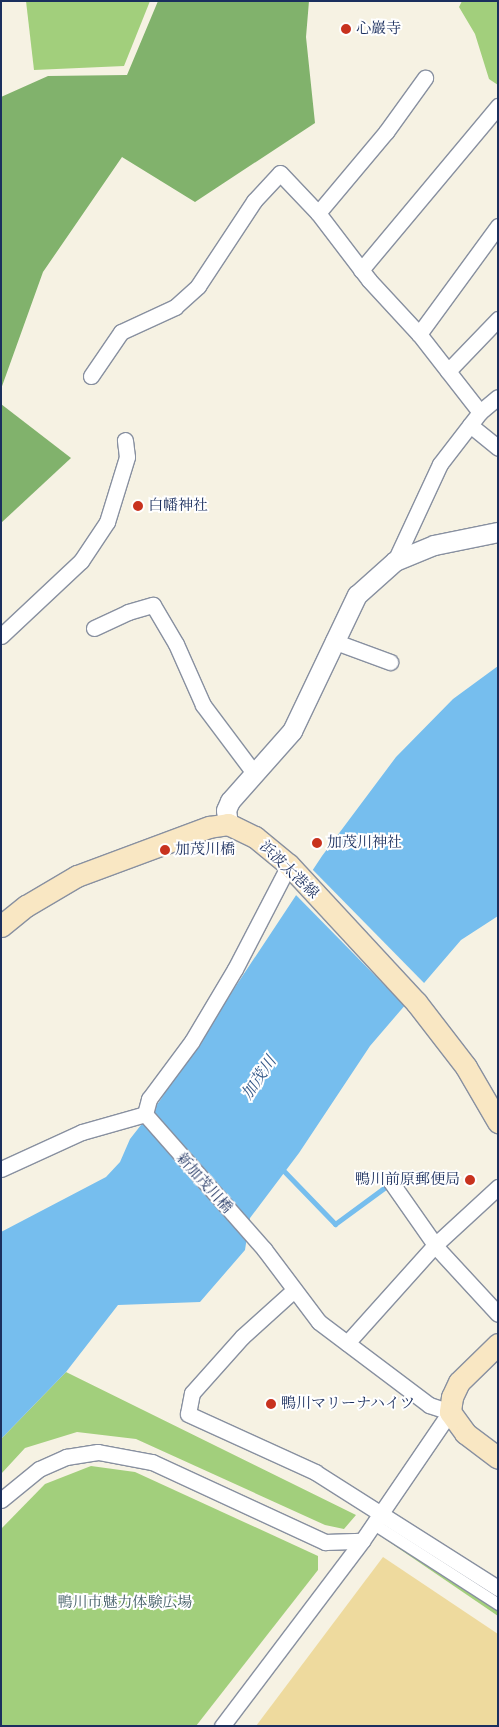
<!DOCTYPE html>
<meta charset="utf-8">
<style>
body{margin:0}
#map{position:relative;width:499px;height:1727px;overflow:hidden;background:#f6f2e3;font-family:"Libre Bodoni","Noto Serif JP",serif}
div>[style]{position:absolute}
.green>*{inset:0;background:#a2cf7c}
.forest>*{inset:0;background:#81b26c}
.sand>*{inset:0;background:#eeda9e}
.water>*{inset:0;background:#76beee}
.pier>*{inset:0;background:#f6f2e3}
.stream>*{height:5px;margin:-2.5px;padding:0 2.5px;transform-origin:2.5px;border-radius:2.5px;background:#76beee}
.roads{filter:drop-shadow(1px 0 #8890a0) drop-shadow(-1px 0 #8890a0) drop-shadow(0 1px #8890a0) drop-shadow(0 -1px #8890a0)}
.pedestrian>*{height:11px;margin:-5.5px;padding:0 5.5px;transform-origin:5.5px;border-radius:5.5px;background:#fff}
.minor>*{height:15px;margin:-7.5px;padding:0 7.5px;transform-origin:7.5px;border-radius:7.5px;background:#fff}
.tertiary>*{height:19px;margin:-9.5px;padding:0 9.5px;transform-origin:9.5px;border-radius:9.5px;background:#fff}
.secondary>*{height:21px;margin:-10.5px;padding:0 10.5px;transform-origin:10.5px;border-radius:10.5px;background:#f9e7c3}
.dots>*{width:14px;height:14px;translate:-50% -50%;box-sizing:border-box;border:2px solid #fff;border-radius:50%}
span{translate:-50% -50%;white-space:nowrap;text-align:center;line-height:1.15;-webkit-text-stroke:4px #fff;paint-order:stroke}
.poi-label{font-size:15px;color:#1b2f5e}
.left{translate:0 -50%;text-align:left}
.right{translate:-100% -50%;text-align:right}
.street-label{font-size:15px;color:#1b2f5e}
.park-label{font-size:15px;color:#445f67}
.water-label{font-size:16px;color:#365a89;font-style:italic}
.frame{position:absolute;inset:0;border:2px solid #1b2f5e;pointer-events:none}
</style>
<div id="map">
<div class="green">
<div style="clip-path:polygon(26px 1px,150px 1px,124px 66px,34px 70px)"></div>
<div style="clip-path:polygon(462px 1px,498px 1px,498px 85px,489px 79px,475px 34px,459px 7px)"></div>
<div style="clip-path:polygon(66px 1372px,356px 1515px,344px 1529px,325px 1525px,136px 1439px,77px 1432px,25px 1448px,1px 1474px,1px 1439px)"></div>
<div style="clip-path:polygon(91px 1466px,135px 1472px,318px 1556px,318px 1570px,196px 1726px,1px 1726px,1px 1529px,45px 1484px)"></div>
<div style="clip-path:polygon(390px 1525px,498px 1596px,498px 1616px,379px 1535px)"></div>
</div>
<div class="forest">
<div style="clip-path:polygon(158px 1px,309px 1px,306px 37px,315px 123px,195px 202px,122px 157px,43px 272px,1px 389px,1px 97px,48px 76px,127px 75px)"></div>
<div style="clip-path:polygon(1px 404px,71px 458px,1px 523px)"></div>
</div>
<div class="sand">
<div style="clip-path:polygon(383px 1557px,498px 1634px,498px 1726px,256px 1726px)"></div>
</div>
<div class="water">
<div style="clip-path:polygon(498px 666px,498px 916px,461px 940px,370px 1046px,299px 1153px,250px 1218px,245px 1250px,200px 1302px,118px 1305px,66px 1372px,1px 1439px,1px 1232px,106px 1177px,120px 1162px,130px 1139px,159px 1102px,322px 856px,396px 757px,453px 699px)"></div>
</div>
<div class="pier">
<div style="clip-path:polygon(311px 868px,426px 985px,406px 1007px,294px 893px)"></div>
</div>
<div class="stream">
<div style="left:281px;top:1168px;width:78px;rotate:46deg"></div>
<div style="left:335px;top:1224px;width:61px;rotate:-36.3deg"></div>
</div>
<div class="roads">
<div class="pedestrian">
<div style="left:374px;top:1524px;width:148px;rotate:32.8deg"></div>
</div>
<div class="minor">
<div style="left:318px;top:213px;width:106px;rotate:-50deg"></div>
<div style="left:386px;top:132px;width:67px;rotate:-54.2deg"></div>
<div style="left:361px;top:270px;width:214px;rotate:-50.1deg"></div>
<div style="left:419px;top:334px;width:134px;rotate:-53.8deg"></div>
<div style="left:448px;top:371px;width:72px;rotate:-46.1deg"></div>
<div style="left:91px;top:376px;width:53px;rotate:-55.7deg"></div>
<div style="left:121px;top:332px;width:60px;rotate:-24.8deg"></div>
<div style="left:175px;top:307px;width:31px;rotate:-42deg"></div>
<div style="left:198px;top:286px;width:102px;rotate:-56.6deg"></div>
<div style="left:254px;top:201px;width:38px;rotate:-47deg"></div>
<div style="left:280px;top:173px;width:55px;rotate:46.5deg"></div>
<div style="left:318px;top:213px;width:84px;rotate:52.7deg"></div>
<div style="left:369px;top:280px;width:74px;rotate:47.2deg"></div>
<div style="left:419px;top:334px;width:99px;rotate:52deg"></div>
<div style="left:470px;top:425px;width:36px;rotate:39deg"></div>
<div style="left:395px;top:561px;width:107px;rotate:-65.1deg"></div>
<div style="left:440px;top:464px;width:66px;rotate:-52.4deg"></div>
<div style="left:480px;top:412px;width:23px;rotate:-40deg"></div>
<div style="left:94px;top:628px;width:38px;rotate:-25deg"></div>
<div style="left:128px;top:612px;width:26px;rotate:-16deg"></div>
<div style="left:153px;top:605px;width:45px;rotate:59.5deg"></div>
<div style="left:176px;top:644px;width:67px;rotate:66.1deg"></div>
<div style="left:203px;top:705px;width:85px;rotate:53.1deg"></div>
<div style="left:1px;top:636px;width:110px;rotate:-43.2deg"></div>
<div style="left:81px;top:561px;width:47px;rotate:-56.3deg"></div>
<div style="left:107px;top:522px;width:68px;rotate:-72.9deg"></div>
<div style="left:127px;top:457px;width:17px;rotate:-97deg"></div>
<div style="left:333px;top:641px;width:61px;rotate:20.2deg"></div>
<div style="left:145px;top:1114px;width:16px;rotate:-75deg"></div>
<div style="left:149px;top:1099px;width:72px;rotate:-53.4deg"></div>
<div style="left:192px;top:1041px;width:84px;rotate:-59.2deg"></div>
<div style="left:235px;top:969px;width:117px;rotate:-62.6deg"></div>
<div style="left:1px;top:1169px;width:89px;rotate:-24.6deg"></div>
<div style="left:82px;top:1132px;width:66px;rotate:-15.9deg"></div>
<div style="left:145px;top:1114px;width:180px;rotate:48.6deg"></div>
<div style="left:264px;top:1249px;width:91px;rotate:53deg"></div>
<div style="left:319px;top:1322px;width:138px;rotate:37deg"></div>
<div style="left:429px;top:1405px;width:22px;rotate:18deg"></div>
<div style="left:450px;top:1412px;width:156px;rotate:124.3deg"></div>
<div style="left:362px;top:1541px;width:232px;rotate:127.1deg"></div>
<div style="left:391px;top:1182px;width:82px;rotate:55deg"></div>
<div style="left:438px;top:1249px;width:88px;rotate:47.3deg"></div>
<div style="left:294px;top:1290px;width:70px;rotate:137.9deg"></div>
<div style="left:242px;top:1337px;width:75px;rotate:131.8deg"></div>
<div style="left:192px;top:1393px;width:21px;rotate:101deg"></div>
<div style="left:188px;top:1414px;width:140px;rotate:24.5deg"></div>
<div style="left:315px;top:1472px;width:217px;rotate:32.4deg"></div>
<div style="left:347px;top:1343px;width:132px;rotate:-48.1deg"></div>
<div style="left:435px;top:1245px;width:86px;rotate:-42.6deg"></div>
<div style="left:1px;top:1500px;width:49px;rotate:-39.2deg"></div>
<div style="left:39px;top:1469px;width:30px;rotate:-24deg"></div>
<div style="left:66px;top:1457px;width:32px;rotate:-9deg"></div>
<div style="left:98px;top:1452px;width:55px;rotate:10.5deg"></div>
<div style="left:152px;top:1462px;width:191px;rotate:24.8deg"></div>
<div style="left:325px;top:1542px;width:37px;rotate:-2deg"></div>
</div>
<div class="tertiary">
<div style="left:228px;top:824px;width:14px;rotate:-98deg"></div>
<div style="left:226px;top:810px;width:10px;rotate:-66deg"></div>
<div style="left:230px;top:801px;width:94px;rotate:-48.5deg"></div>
<div style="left:292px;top:731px;width:151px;rotate:-64.5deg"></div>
<div style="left:357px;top:595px;width:51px;rotate:-41.8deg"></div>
<div style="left:395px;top:561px;width:42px;rotate:-22.3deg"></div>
<div style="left:434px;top:545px;width:65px;rotate:-11.5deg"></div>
</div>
<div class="secondary">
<div style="left:1px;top:926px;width:32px;rotate:-39deg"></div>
<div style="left:26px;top:906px;width:59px;rotate:-30.5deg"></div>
<div style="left:77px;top:876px;width:141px;rotate:-20.4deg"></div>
<div style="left:209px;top:827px;width:19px;rotate:-9deg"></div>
<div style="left:228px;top:824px;width:30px;rotate:26deg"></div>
<div style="left:255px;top:837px;width:44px;rotate:39.5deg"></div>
<div style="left:289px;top:865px;width:187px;rotate:47.2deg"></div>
<div style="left:416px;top:1002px;width:82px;rotate:52.4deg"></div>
<div style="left:466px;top:1067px;width:64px;rotate:59.8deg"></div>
<div style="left:498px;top:1344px;width:54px;rotate:135.7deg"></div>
<div style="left:459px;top:1382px;width:17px;rotate:115deg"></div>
<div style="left:452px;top:1397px;width:15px;rotate:98deg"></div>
<div style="left:450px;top:1412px;width:26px;rotate:54deg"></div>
<div style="left:465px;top:1433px;width:41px;rotate:37.1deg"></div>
</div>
</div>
<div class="dots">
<div style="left:346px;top:29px;background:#c8321e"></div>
<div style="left:138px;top:506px;background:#c8321e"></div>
<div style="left:317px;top:843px;background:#c8321e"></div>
<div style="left:165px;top:850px;background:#c8321e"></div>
<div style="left:470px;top:1180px;background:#c8321e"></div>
<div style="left:271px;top:1404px;background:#c8321e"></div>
</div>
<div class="poi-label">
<span class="left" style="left:356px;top:29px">心巖寺</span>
<span class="left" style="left:148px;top:506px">白幡神社</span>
<span class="left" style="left:327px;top:843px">加茂川神社</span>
<span class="left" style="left:175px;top:850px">加茂川橋</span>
<span class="right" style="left:460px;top:1180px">鴨川前原郵便局</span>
<span class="left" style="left:281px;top:1404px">鴨川マリーナハイツ</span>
</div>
<div class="street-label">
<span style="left:289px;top:870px;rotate:44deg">浜波太港線</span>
<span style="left:204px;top:1183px;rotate:48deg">新加茂川橋</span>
</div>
<div class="park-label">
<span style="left:125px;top:1603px">鴨川市魅力体験広場</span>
</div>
<div class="water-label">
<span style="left:259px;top:1078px;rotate:-56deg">加茂川</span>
</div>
<div class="frame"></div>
</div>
